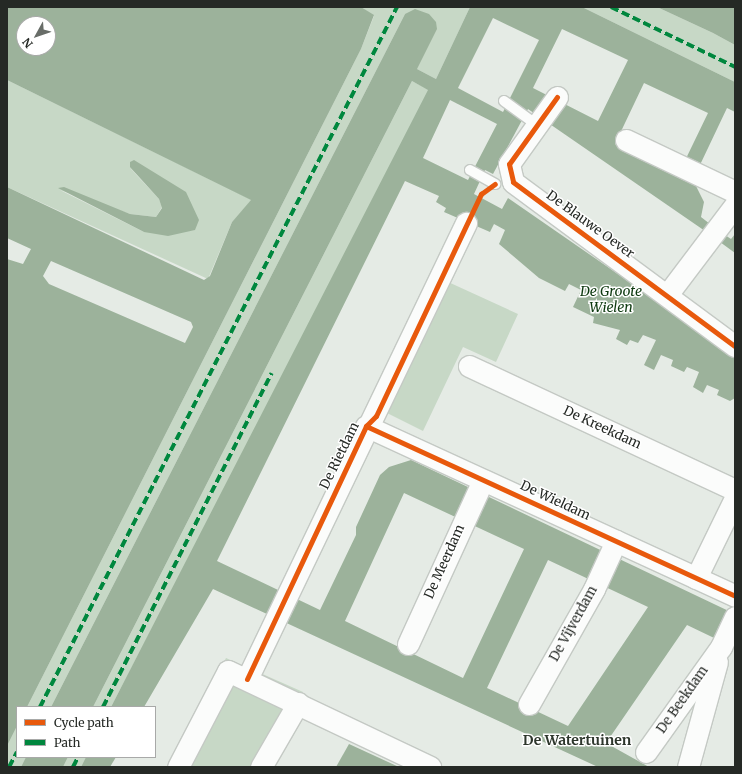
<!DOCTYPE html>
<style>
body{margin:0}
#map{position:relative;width:742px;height:774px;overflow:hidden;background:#e5ebe5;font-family:Merriweather,serif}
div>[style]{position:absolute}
.green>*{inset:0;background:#c7d8c6}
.water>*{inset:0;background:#9cb29b}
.roads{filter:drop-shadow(1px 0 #c4c9c4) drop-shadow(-1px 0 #c4c9c4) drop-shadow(0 1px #c4c9c4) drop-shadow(0 -1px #c4c9c4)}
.lane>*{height:10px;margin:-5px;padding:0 5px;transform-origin:5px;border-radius:5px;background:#fbfcfb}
.street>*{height:21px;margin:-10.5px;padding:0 10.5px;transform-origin:10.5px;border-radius:10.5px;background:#fbfcfb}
.quiet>*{height:4px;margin-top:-2px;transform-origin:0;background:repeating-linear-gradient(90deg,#00873e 0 8px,transparent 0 12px)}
.cycleway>*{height:5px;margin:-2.5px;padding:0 2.5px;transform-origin:2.5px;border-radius:2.5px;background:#e8590c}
span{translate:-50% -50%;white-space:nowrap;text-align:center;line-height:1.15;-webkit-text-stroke:3px #fff;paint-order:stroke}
.street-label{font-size:13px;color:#252925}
.water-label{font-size:14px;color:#0d390f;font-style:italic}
.neighbourhood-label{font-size:14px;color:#2d362c;font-weight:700}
.frame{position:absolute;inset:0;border:8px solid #252925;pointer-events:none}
.legend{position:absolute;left:16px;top:706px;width:140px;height:52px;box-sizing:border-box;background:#fff;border:1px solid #a8a9a8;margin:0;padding:5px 7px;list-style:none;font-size:12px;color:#252925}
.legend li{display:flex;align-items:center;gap:8px;height:20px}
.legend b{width:20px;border:1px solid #a8a9a8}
.north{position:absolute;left:16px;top:16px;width:40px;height:40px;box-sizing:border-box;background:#fff;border:1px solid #a8a9a8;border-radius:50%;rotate:230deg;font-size:11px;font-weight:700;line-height:16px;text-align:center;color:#252925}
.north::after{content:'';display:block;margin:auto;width:14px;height:18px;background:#686d68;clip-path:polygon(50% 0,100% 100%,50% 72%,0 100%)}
</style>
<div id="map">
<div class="green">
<div style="clip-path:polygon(361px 7px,470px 7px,436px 79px,417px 69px,405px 14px,51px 707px,27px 707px,361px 49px,374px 16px)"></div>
<div style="clip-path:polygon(582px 7px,657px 7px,713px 33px,735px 45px,735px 82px)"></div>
<div style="clip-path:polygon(evenodd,7px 80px,252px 200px,232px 222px,208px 279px,7px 187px,7px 80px,130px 168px,195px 230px,144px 232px,60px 190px,130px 214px,156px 217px,162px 207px,159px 199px,130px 168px)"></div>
<div style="clip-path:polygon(412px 81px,429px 90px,285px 373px,111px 707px,93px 707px)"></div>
<div style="clip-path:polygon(446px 281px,518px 314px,496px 362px,463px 347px,423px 431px,385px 412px)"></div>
<div style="clip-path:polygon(226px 658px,303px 692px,258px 767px,170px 767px)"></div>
<div style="clip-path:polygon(17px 726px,17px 757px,26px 757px,21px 767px,7px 767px,7px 746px)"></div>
<div style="clip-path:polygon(68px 757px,86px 757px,81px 767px,63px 767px)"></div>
</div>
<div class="water">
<div style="clip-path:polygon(evenodd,7px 7px,361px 7px,374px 15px,361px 49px,27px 707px,17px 707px,17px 726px,7px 746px,7px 259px,23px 264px,31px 249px,7px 238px,7px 187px,204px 280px,210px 276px,232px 222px,251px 200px,7px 80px,7px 7px,24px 24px,48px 24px,48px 48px,24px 48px,24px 24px,7px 7px,51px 261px,191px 322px,193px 327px,185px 343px,49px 284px,43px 276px,51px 261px)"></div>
<div style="clip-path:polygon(evenodd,470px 7px,582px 7px,735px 82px,735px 112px,727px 108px,699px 167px,695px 184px,704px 202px,701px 217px,710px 224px,705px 231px,528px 109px,493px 174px,485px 170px,474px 194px,502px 209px,508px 198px,735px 355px,735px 398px,730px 401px,717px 395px,719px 390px,707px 385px,703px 393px,693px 387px,699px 372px,687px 367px,684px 372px,671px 366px,673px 360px,661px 355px,654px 370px,644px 365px,656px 340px,643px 335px,638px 343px,630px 340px,627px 345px,616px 339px,620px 330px,593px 323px,594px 317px,573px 307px,581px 290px,569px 284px,565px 291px,539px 278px,499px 244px,505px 230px,494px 224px,490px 232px,444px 212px,446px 208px,436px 202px,439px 196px,405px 181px,217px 561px,320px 610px,356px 535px,356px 527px,380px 475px,389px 467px,411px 460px,735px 614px,735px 648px,687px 625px,606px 743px,649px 767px,598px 767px,213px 589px,144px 707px,111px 707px,428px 90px,412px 81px,93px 707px,51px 707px,405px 14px,415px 9px,429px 14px,436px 22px,437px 29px,417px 69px,436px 79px,470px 7px,493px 18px,539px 40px,503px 112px,458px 88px,493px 18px,470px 7px,562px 29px,628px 60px,598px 121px,533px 88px,562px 29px,470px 7px,644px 83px,708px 113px,678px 175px,615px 144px,644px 83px,470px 7px,450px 100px,497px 124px,468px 180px,423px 158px,450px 100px,470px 7px,404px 493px,524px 549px,463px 678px,345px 621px,404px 493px,470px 7px,548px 560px,648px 607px,568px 726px,487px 688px,548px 560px)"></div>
<div style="clip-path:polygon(657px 7px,735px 7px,735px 45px,713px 33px)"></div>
<div style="clip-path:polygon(134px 160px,186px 192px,199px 220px,195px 230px,168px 236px,144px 232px,58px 188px,64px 187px,130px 214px,156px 217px,162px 208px,159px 199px,130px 167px,130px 162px)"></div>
<div style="clip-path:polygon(735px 234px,735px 253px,720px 242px,725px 235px,731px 239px)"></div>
<div style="clip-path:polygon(349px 744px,399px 767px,336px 767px)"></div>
<div style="clip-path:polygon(26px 757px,68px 757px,63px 767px,21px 767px)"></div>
<div style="clip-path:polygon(86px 757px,116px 757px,110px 767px,81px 767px)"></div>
</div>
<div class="roads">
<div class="lane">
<div style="left:504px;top:101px;width:39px;rotate:36deg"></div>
<div style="left:470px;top:170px;width:29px;rotate:29deg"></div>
</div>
<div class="street">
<div style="left:557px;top:97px;width:82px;rotate:125.6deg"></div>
<div style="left:509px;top:164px;width:18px;rotate:77deg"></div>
<div style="left:513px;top:182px;width:276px;rotate:36.5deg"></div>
<div style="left:626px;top:140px;width:121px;rotate:25.5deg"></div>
<div style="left:667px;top:295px;width:113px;rotate:-52.9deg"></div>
<div style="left:469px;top:366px;width:293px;rotate:25deg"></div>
<div style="left:366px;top:426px;width:406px;rotate:24.7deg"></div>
<div style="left:696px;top:578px;width:89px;rotate:-64deg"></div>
<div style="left:408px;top:644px;width:180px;rotate:-65.4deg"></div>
<div style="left:247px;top:679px;width:506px;rotate:-64.35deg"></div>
<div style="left:529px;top:704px;width:132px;rotate:-60.5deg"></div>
<div style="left:594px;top:589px;width:53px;rotate:-65.4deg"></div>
<div style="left:646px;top:752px;width:129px;rotate:-54.5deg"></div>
<div style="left:721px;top:647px;width:33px;rotate:-65deg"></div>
<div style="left:178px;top:767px;width:108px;rotate:-62.5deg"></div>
<div style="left:228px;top:671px;width:224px;rotate:25.4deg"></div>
<div style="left:261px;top:767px;width:74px;rotate:-60deg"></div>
<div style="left:688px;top:767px;width:109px;rotate:-74.6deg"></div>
</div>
</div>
<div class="quiet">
<div style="left:611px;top:7px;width:138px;rotate:25.8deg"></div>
<div style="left:40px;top:707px;width:786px;rotate:-62.98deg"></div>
<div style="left:103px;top:707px;width:374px;rotate:-63.2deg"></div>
<div style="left:9px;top:767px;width:17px;rotate:-62deg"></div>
<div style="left:73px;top:767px;width:11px;rotate:-63deg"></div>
</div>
<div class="cycleway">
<div style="left:557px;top:97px;width:82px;rotate:125.6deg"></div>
<div style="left:509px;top:164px;width:18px;rotate:77deg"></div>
<div style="left:513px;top:182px;width:276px;rotate:36.5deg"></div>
<div style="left:366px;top:426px;width:406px;rotate:24.7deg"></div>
<div style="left:247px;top:679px;width:280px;rotate:-64.8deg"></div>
<div style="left:366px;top:426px;width:14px;rotate:-45deg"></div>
<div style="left:376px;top:416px;width:246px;rotate:-64.7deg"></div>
<div style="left:481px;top:194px;width:17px;rotate:-36deg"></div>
</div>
<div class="street-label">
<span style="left:590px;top:225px;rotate:36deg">De Blauwe Oever</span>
<span style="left:602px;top:428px;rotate:25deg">De Kreekdam</span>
<span style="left:340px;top:456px;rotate:-64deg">De Rietdam</span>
<span style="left:555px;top:501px;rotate:25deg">De Wieldam</span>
<span style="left:445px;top:562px;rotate:-66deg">De Meerdam</span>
<span style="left:574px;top:624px;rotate:-61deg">De Vijverdam</span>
<span style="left:683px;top:700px;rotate:-55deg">De Beekdam</span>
</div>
<div class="water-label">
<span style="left:611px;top:299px">De Groote<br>Wielen</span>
</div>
<div class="neighbourhood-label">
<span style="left:577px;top:740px">De Watertuinen</span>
</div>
<div class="frame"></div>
<ul class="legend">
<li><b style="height:5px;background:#e8590c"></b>Cycle path</li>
<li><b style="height:5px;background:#00873e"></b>Path</li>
</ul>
<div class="north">N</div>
</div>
